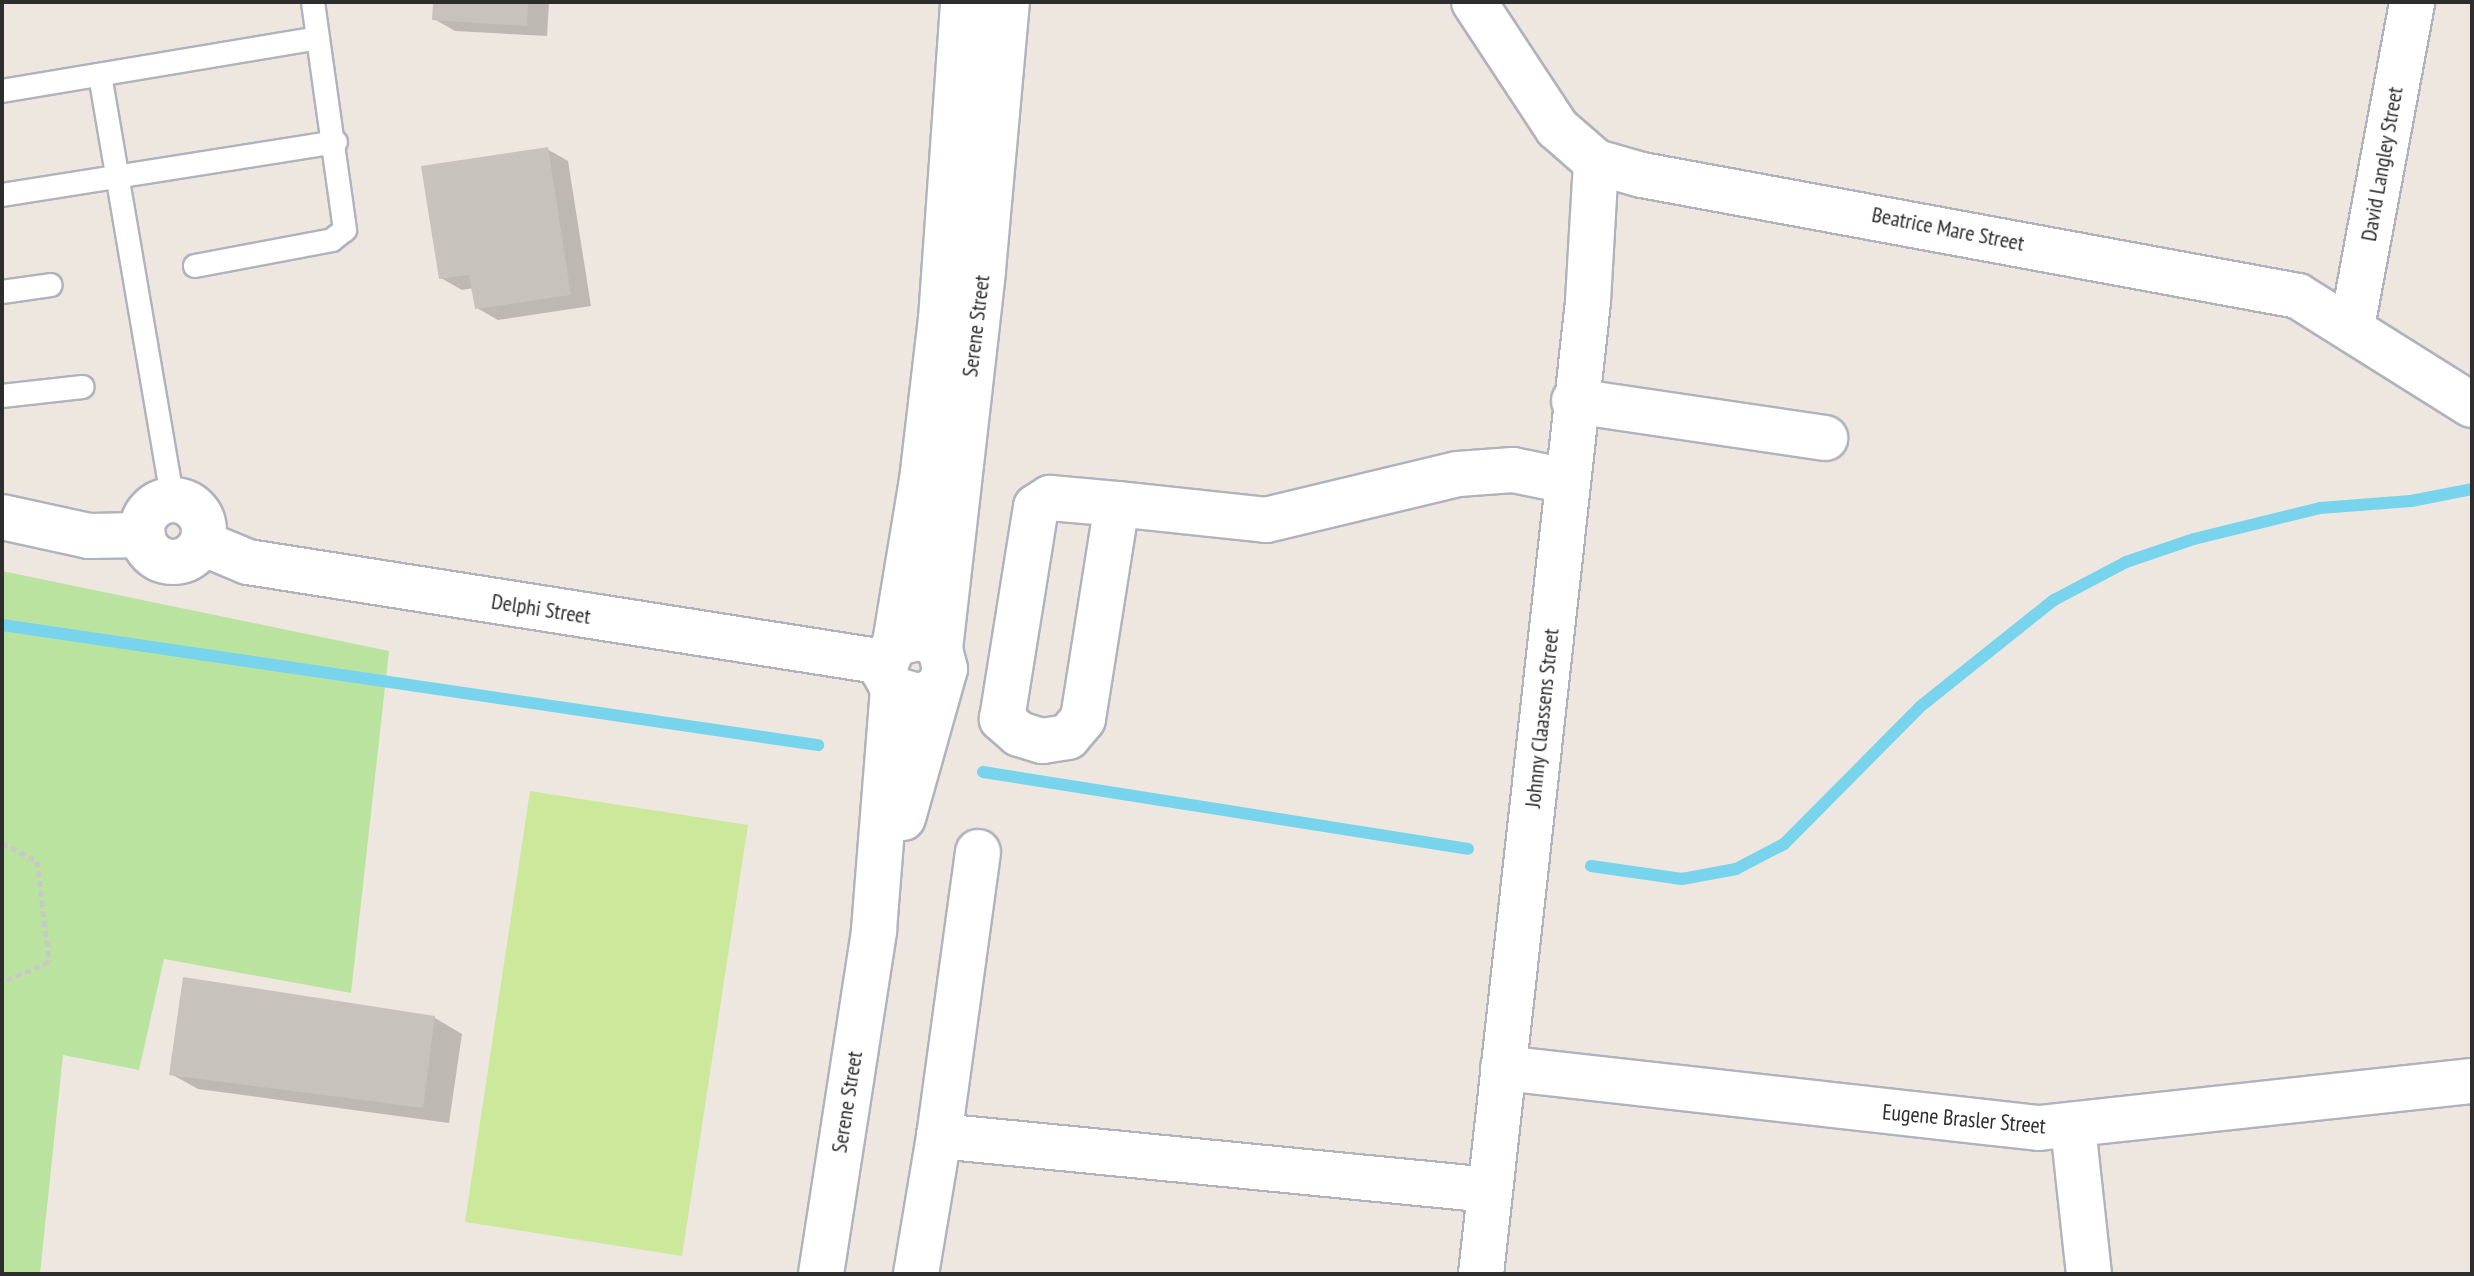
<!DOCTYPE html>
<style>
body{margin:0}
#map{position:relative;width:2474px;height:1276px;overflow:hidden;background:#eee7e0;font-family:"PT Sans Narrow",sans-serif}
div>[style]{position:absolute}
.green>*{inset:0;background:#bae39f}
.pitch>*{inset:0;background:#cce99b}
.shadow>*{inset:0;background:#0003}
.stream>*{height:12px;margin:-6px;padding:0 6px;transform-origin:6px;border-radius:6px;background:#77d4ec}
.building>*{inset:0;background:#c7c2bb}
.path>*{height:5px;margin-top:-2.5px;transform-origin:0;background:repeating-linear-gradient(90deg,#c8c8c8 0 6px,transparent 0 10px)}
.roads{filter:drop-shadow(2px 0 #b0b3bd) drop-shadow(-2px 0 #b0b3bd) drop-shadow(0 2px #b0b3bd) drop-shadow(0 -2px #b0b3bd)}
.service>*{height:22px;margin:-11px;padding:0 11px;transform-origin:11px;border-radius:11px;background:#fff}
.minor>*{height:44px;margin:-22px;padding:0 22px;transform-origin:22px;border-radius:22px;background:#fff}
.minor>.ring{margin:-22px;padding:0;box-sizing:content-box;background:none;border:44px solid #fff;border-radius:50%}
.tertiary>*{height:44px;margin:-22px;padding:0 22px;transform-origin:22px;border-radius:22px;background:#fff}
span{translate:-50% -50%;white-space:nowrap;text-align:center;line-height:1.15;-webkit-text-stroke:6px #fff;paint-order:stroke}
.street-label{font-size:22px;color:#2d2d2d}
.frame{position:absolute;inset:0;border:4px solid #2d2d2d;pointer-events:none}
</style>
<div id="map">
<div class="green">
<div style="clip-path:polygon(2px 571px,389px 651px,351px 993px,164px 959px,139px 1070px,63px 1055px,40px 1274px,2px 1274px)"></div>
</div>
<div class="pitch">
<div style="clip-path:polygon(530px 791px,748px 825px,682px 1256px,465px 1222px)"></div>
</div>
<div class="shadow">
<div style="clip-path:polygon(435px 2px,549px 2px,547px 36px,455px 31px,434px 19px)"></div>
<div style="clip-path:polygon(547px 149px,568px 161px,591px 306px,498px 320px,477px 308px,474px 288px,462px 290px,441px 278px)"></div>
<div style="clip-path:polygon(435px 1018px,462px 1034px,449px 1123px,198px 1089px,171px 1074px)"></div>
</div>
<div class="stream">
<div style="left:2px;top:625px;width:825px;rotate:8.37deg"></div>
<div style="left:983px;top:772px;width:491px;rotate:9deg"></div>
<div style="left:1591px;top:866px;width:92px;rotate:8.1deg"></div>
<div style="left:1682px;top:879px;width:55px;rotate:-10.5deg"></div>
<div style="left:1736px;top:869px;width:54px;rotate:-27.5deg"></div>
<div style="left:1784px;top:844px;width:194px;rotate:-45.2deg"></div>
<div style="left:1921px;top:706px;width:170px;rotate:-38.6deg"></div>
<div style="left:2054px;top:600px;width:81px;rotate:-27.8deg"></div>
<div style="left:2126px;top:562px;width:72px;rotate:-18.7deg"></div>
<div style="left:2194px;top:539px;width:130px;rotate:-13.8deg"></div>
<div style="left:2320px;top:508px;width:91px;rotate:-4.4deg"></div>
<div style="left:2411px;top:501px;width:62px;rotate:-11.1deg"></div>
</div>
<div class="building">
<div style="clip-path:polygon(433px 2px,528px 2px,527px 26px,432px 20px)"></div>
<div style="clip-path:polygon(548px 147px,571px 295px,475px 309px,469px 275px,439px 279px,421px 166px)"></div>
<div style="clip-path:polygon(183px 977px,435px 1016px,423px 1108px,169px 1075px)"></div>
</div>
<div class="path">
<div style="left:2px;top:843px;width:39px;rotate:27deg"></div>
<div style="left:37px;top:861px;width:102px;rotate:83.2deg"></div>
<div style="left:49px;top:962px;width:51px;rotate:156.9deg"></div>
</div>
<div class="roads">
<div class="service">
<div style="left:100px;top:75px;width:431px;rotate:80.3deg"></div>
<div style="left:2px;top:91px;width:320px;rotate:-9.5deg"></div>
<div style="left:2px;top:195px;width:338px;rotate:-9deg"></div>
<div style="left:195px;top:266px;width:139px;rotate:-10.7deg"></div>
<div style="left:332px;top:240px;width:16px;rotate:-38deg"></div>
<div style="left:345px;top:230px;width:230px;rotate:-98deg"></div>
<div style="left:2px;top:292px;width:49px;rotate:-8.1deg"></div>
<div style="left:2px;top:396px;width:81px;rotate:-6.4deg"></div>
</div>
<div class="minor">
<div style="left:1474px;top:2px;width:151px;rotate:56.6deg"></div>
<div style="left:1557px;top:128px;width:52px;rotate:41.1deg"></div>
<div style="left:1596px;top:162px;width:48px;rotate:15.8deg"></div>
<div style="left:1642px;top:175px;width:667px;rotate:10.45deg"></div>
<div style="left:2298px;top:296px;width:205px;rotate:32.1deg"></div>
<div style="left:2352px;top:327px;width:330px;rotate:-79.5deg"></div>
<div style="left:1574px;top:401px;width:254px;rotate:8.4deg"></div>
<div class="ring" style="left:142px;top:500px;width:18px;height:18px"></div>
<div style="left:1117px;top:504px;width:218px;rotate:99deg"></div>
<div style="left:1083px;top:719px;width:23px;rotate:130deg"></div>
<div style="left:1068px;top:737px;width:26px;rotate:171deg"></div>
<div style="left:1042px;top:741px;width:24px;rotate:-163deg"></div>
<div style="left:1019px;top:734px;width:23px;rotate:-139deg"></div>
<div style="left:1002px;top:719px;width:215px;rotate:-80.9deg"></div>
<div style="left:1036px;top:507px;width:17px;rotate:-33deg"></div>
<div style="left:1050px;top:498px;width:67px;rotate:5.1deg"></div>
<div style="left:1117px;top:504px;width:150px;rotate:6.1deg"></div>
<div style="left:1266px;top:520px;width:197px;rotate:-13.5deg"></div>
<div style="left:1458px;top:474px;width:55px;rotate:-4.2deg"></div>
<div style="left:1513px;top:470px;width:55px;rotate:11.5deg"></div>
<div style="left:2px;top:517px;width:89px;rotate:12.3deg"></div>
<div style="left:89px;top:536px;width:54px;rotate:-1.1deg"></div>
<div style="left:202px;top:543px;width:50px;rotate:22.4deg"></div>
<div style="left:248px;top:562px;width:644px;rotate:8.94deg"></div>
<div style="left:978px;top:852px;width:287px;rotate:97.8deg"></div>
<div style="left:939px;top:1136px;width:554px;rotate:5.6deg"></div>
<div style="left:1503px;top:1068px;width:539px;rotate:6.39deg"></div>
<div style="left:2039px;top:1128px;width:436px;rotate:-6.2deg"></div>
<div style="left:2073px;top:1127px;width:148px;rotate:83.8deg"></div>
<div style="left:916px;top:1274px;width:140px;rotate:-80.5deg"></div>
<div style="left:1481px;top:1274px;width:979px;rotate:-83.72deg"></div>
<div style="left:1588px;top:301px;width:139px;rotate:-86.7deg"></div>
</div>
<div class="tertiary">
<div style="left:895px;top:643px;width:165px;rotate:-80.6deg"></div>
<div style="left:922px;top:480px;width:162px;rotate:-83.3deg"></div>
<div style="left:941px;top:319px;width:318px;rotate:-86deg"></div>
<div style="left:940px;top:649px;width:381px;rotate:-83.5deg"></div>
<div style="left:983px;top:270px;width:269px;rotate:-84.9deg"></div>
<div style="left:903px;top:818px;width:155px;rotate:-74.3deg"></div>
<div style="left:945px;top:669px;width:21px;rotate:-104deg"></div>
<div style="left:940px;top:649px;width:20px;rotate:-143deg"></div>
<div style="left:924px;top:637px;width:30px;rotate:168deg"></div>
<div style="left:895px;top:643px;width:30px;rotate:114deg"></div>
<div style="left:883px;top:670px;width:21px;rotate:62deg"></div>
<div style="left:893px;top:689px;width:29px;rotate:16deg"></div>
<div style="left:921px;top:697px;width:20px;rotate:-30deg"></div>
<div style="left:821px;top:1274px;width:348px;rotate:-81.2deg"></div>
<div style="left:874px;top:930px;width:242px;rotate:-85.5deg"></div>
</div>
</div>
<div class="street-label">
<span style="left:2382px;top:164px;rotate:-80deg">David Langley Street</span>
<span style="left:1948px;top:229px;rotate:11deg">Beatrice Mare Street</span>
<span style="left:976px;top:326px;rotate:-83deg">Serene Street</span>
<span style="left:541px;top:609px;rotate:9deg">Delphi Street</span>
<span style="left:1542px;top:718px;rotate:-84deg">Johnny Claassens Street</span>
<span style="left:847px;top:1102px;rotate:-81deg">Serene Street</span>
<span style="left:1964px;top:1119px;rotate:5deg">Eugene Brasler Street</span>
</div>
<div class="frame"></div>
</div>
